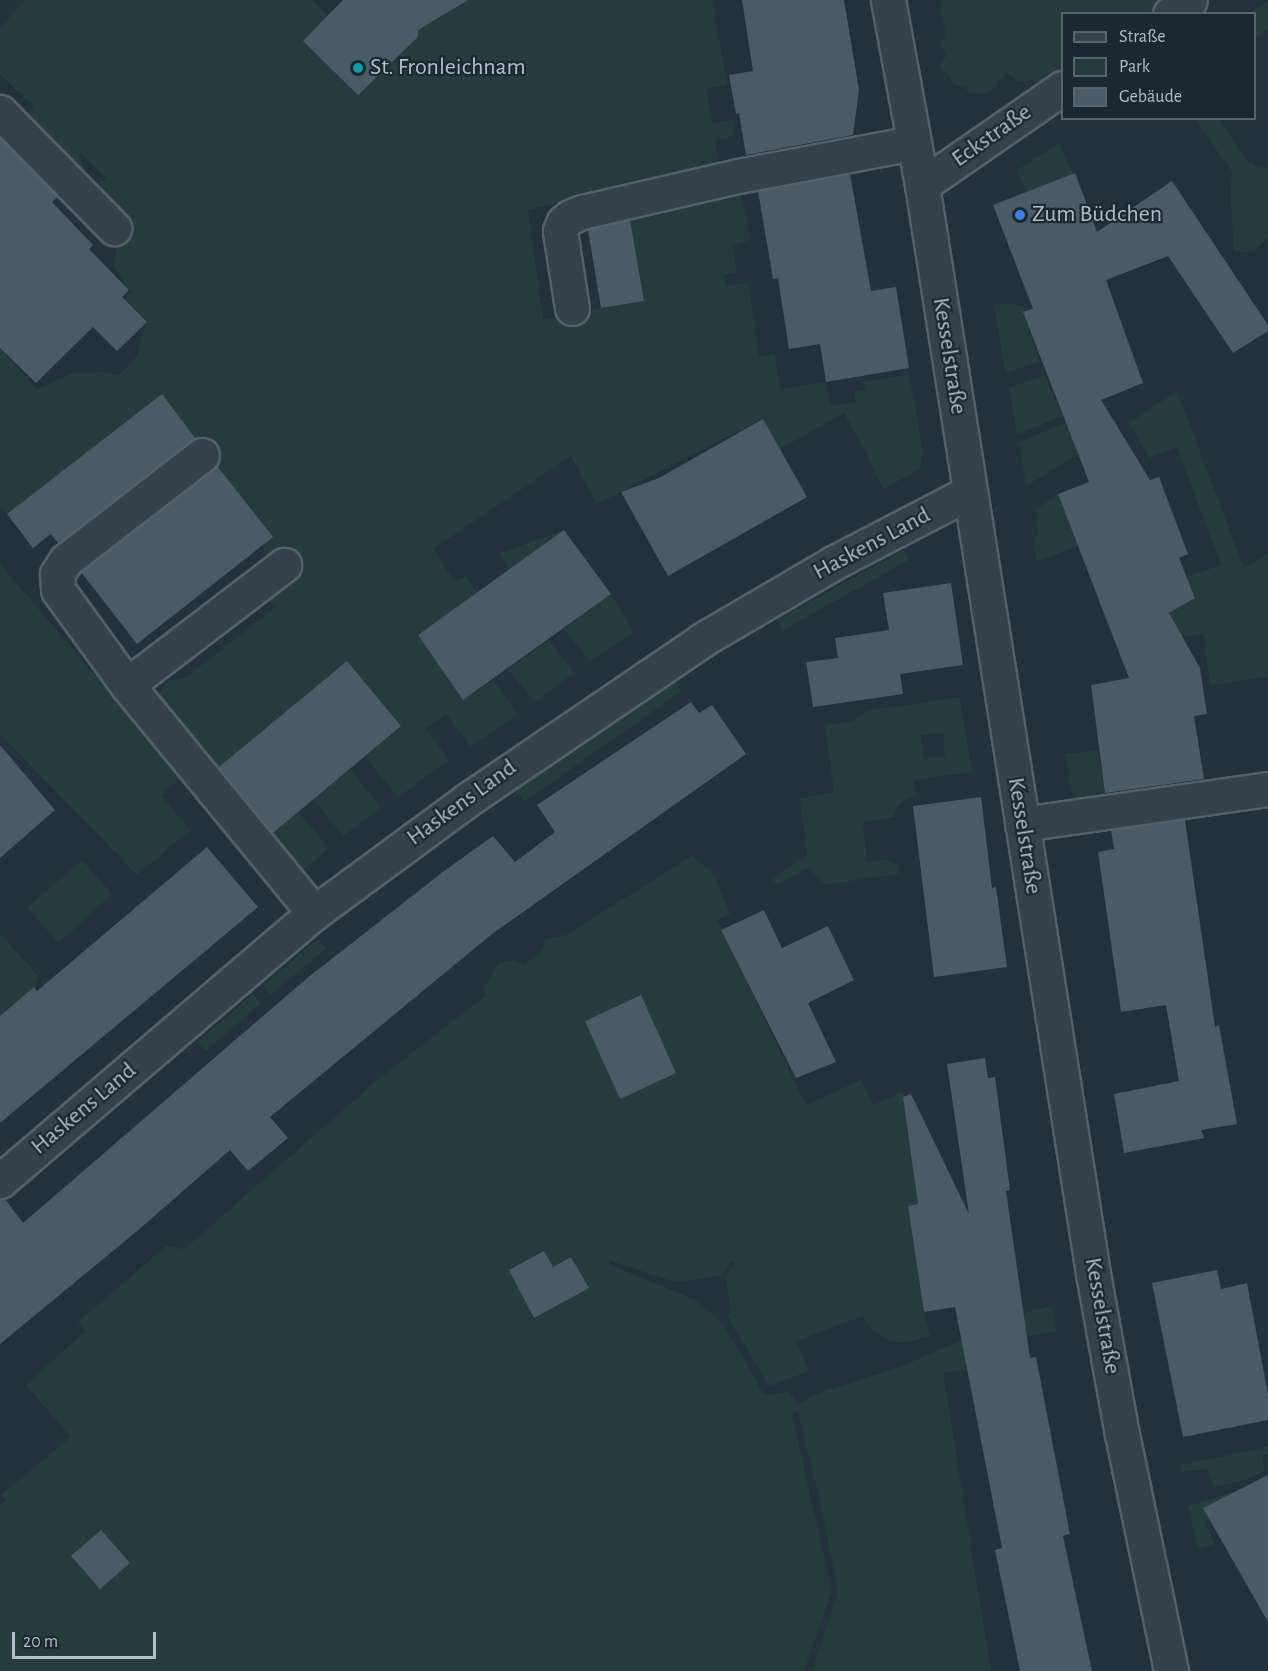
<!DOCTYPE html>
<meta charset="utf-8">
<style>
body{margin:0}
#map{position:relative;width:1268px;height:1671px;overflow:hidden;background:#22313c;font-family:"Alegreya Sans",sans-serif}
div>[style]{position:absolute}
.green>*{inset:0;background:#243d3c}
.building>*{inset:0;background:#4a5b67}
.roads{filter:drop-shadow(2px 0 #54606a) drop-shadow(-2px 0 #54606a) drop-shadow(0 2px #54606a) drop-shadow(0 -2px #54606a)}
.minor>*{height:33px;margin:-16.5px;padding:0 16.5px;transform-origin:16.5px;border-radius:16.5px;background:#35424c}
.dots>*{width:16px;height:16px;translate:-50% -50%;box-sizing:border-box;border:3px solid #1b2731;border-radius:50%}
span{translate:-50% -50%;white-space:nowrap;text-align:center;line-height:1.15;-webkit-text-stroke:4.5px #1b2731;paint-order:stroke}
.poi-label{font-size:24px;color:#b1bdc8}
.left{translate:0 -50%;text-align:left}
.street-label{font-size:24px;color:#b1bdc8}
.legend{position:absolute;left:1061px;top:12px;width:195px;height:108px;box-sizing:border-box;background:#1b2731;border:2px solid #57636d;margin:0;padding:8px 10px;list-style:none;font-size:18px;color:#b1bdc8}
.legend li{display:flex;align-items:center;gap:12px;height:30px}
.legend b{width:30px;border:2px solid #57636d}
.scale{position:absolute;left:12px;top:1632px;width:144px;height:27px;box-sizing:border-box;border:3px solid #b1bdc8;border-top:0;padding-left:8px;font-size:18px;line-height:21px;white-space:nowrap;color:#b1bdc8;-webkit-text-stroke:4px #1b2731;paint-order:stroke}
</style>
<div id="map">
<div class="green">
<div style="clip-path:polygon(evenodd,26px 0,312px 0,328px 16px,303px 41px,358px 95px,418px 37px,418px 22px,439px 18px,451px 8px,456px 0,712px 0,727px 85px,706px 88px,713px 124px,733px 119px,734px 136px,715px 140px,719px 166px,528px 210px,543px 320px,644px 300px,629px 216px,741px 192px,750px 240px,732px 245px,737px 272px,724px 275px,726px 287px,748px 283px,759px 356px,775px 354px,780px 389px,826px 382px,831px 406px,856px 402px,854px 392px,866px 389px,864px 382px,909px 374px,923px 452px,920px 468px,883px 490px,864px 448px,844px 413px,780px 449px,762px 419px,597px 504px,571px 456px,433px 549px,454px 581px,466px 577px,477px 593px,418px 635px,463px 700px,493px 680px,518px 714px,471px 747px,446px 714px,426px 728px,449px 760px,398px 797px,365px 757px,401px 726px,347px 661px,215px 770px,161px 703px,160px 693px,167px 681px,185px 678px,276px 607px,272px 605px,261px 582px,265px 555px,260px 529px,173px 489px,170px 439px,57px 501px,40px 488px,7px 514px,0 505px,0 349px,37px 389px,70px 374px,105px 372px,119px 375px,137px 356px,146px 324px,124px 299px,131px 292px,113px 266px,117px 245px,125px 227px,25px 118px,34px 107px,0 74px,0 27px,26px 0,78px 151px,107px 179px,90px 186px,78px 151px)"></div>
<div style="clip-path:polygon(940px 0,1187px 0,1179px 13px,1062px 14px,1062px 84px,1043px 91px,1033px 80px,1017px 82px,1005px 70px,1004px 78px,999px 80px,997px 86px,989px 93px,976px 94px,968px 92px,965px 86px,959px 87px,953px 84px,949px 75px,940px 66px,946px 56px,941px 41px,946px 37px)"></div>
<div style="clip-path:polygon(1268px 2px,1268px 29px,1255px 38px,1254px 14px,1251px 13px)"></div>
<div style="clip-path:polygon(1195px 119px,1197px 121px,1219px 119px,1248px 163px,1252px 162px,1257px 167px,1268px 168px,1268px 238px,1253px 252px,1234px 251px,1230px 186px,1233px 173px)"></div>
<div style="clip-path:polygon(1059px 143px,1073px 174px,1027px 192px,1017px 170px)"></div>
<div style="clip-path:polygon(1009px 303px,1033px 309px,1023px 313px,1040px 361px,1008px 372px,1005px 370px,994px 305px)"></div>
<div style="clip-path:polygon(1045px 375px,1062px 416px,1017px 435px,1009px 388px)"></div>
<div style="clip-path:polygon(1177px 391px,1244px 568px,1268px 554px,1268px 677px,1210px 685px,1203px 634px,1181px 637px,1169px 613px,1195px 598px,1187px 577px,1221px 565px,1177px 448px,1149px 458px,1129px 423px)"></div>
<div style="clip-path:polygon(1115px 419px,1119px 429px,1026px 486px,1019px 442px,1066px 423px,1070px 435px)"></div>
<div style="clip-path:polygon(1058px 494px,1078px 546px,1037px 562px,1033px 537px,1038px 536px,1036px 509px)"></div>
<div style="clip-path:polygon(564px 530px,509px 570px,500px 553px)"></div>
<div style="clip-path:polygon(903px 550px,909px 560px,783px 630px,777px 620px)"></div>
<div style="clip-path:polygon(0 564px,182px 777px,161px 795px,190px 830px,137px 875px,0 734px)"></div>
<div style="clip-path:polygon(611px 594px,634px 632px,590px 661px,564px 629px)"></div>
<div style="clip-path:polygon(549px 640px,574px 673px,535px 702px,508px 670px)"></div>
<div style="clip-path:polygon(675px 681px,682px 691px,524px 802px,516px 791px)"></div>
<div style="clip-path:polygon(evenodd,960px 697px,972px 772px,914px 780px,916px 795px,902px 802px,895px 810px,894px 817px,863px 822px,867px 863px,886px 860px,899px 865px,900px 873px,825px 885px,808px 868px,775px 885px,771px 880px,807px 854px,800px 799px,834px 792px,825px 725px,852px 721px,867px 711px,960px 697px,943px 733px,945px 756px,924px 759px,921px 735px,943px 733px)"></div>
<div style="clip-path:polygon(1098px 750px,1106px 801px,1074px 802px,1065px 754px)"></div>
<div style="clip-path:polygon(350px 769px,381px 808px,343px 836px,313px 799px)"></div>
<div style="clip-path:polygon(298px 812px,329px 848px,300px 873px,270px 836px)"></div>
<div style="clip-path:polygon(692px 856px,715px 875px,730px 914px,717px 921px,806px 1105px,861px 1080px,873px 1105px,903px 1092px,918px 1204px,908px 1206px,924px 1312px,930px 1336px,904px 1343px,889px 1341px,870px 1328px,863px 1316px,796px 1341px,809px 1371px,769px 1386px,728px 1316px,731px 1309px,726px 1278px,735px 1263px,732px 1260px,721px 1276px,675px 1282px,609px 1260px,610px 1265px,696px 1300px,723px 1324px,764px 1395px,789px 1392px,798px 1404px,819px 1393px,900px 1367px,1021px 1314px,1051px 1306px,1057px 1331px,1018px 1338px,1021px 1356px,943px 1373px,991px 1671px,812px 1671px,838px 1593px,823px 1514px,798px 1411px,792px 1415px,832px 1591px,804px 1671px,0 1671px,0 1506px,6px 1500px,1px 1495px,71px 1437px,26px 1385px,85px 1331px,78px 1322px,166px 1246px,183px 1249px,188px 1246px,375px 1082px,486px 995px,483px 989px,499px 963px,515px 960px,524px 965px,543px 950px,545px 939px,566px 935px)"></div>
<div style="clip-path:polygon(82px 860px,112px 894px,59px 943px,27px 908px)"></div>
<div style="clip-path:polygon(0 933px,39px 977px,34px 987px,0 1016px)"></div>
<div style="clip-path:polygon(317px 939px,326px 949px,270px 995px,263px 985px)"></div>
<div style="clip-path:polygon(253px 994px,261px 1003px,206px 1051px,197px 1042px)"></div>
<div style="clip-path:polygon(1268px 1447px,1268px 1455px,1262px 1457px,1265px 1471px,1248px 1479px,1214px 1487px,1208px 1469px,1182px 1472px,1180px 1465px)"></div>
<div style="clip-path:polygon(1237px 1491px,1204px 1508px,1209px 1519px,1205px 1522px,1215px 1544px,1198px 1549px,1188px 1506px)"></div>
</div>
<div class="building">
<div style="clip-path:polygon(343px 0,468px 0,418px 30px,418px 37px,358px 95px,303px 41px)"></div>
<div style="clip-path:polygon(742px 0,844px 0,859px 90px,853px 135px,746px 155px,739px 113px,736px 114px,729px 75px,753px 71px)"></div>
<div style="clip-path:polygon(0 139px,58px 197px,52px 202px,93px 245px,89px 249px,129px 290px,122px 297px,147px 322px,117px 351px,93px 327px,36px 383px,0 348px)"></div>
<div style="clip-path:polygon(1075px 173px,1097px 232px,1172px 181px,1268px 325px,1268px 331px,1233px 353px,1168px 256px,1106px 280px,1143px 383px,1101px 400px,1150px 480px,1159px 477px,1188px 554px,1179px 558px,1195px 598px,1169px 613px,1200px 668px,1207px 714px,1194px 716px,1204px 779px,1105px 793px,1091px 685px,1129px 678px,1058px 494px,1089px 482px,1023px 312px,1033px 309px,993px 205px)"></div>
<div style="clip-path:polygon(850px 174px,871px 291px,896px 287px,909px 368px,826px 382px,820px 344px,789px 349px,778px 278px,773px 279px,758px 191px)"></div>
<div style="clip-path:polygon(630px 220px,644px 301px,601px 308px,588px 230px)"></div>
<div style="clip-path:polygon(162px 394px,195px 438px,58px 543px,51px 534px,33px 548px,7px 514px)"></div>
<div style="clip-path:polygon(763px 419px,807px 497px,668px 576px,621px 492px,659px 478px)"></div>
<div style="clip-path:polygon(217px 466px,273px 537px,137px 644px,81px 572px)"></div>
<div style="clip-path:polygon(564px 530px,611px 594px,463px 700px,418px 635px)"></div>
<div style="clip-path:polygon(951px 583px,963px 665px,900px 674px,903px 694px,813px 707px,806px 662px,838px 658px,835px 638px,889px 630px,883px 593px)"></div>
<div style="clip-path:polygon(347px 661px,401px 726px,273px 833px,219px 767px)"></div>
<div style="clip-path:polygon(691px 702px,699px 713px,712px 705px,746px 754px,492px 934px,270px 1117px,288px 1138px,248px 1171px,230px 1150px,136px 1232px,0 1344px,0 1199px,5px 1199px,23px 1223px,306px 979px,444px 871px,493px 836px,515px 862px,555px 832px,537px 805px)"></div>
<div style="clip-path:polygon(0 745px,55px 810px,0 858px)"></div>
<div style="clip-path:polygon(981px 797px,992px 888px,996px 887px,1007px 967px,934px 977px,913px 806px)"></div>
<div style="clip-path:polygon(1185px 820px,1215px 1027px,1219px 1025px,1237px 1124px,1201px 1130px,1204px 1138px,1124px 1153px,1114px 1094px,1179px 1081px,1166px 1005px,1121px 1012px,1098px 852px,1114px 849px,1111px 830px)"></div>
<div style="clip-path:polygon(207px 847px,258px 907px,0 1123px,0 1016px,34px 987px,37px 991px)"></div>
<div style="clip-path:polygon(764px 910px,782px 948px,828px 926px,854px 980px,808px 1003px,836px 1062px,796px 1078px,721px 930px)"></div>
<div style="clip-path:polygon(641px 995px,676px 1073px,620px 1099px,585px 1021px)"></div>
<div style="clip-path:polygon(985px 1058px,988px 1078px,995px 1077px,1010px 1190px,1006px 1191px,1030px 1358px,1036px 1357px,1070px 1534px,1063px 1536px,1092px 1671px,1020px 1671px,995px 1550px,1002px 1548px,955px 1307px,924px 1312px,908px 1206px,918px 1204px,903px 1097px,911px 1094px,969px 1214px,947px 1064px)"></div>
<div style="clip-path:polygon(544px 1251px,553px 1267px,571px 1257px,589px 1288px,534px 1318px,509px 1270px)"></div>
<div style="clip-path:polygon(1217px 1270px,1221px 1289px,1247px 1283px,1268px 1394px,1268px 1420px,1183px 1437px,1152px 1283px)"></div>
<div style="clip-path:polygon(1268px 1475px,1268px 1622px,1203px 1508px)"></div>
<div style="clip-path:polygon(101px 1530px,130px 1563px,100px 1589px,71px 1556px)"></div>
</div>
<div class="roads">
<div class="minor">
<div style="left:888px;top:0;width:188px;rotate:79.6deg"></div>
<div style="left:922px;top:185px;width:1107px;rotate:81.07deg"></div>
<div style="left:1094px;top:1279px;width:158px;rotate:79.8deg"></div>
<div style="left:1122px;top:1434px;width:242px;rotate:78.3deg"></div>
<div style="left:1170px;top:14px;width:24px;rotate:-35deg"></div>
<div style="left:0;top:112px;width:163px;rotate:45.5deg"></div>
<div style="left:922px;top:185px;width:170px;rotate:-34.7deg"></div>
<div style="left:572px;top:308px;width:78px;rotate:-98.9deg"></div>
<div style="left:560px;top:231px;width:9px;rotate:-69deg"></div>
<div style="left:563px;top:223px;width:9px;rotate:-41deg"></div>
<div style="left:570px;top:217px;width:13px;rotate:-23deg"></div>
<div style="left:582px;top:212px;width:160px;rotate:-13deg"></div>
<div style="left:738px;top:176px;width:178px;rotate:-10.7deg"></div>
<div style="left:202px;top:455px;width:172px;rotate:142.3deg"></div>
<div style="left:66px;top:560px;width:17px;rotate:123deg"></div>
<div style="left:57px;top:574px;width:16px;rotate:86deg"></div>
<div style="left:58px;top:590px;width:117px;rotate:54deg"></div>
<div style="left:127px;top:685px;width:295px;rotate:50.6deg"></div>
<div style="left:127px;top:685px;width:198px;rotate:-37.4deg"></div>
<div style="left:1022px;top:824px;width:248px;rotate:-8.1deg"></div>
<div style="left:0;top:1181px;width:413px;rotate:-40.5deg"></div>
<div style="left:314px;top:913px;width:190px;rotate:-36.4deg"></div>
<div style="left:467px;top:800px;width:284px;rotate:-34.2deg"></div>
<div style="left:702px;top:640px;width:154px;rotate:-30.4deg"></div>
<div style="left:835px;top:562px;width:152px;rotate:-27.4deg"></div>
</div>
</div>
<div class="dots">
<div style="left:358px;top:68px;background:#0f9aa8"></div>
<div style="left:1020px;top:215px;background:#3f7fe0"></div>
</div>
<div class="poi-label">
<span class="left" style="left:370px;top:68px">St. Fronleichnam</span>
<span class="left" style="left:1032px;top:215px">Zum Büdchen</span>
</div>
<div class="street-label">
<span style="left:992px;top:136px;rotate:-35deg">Eckstraße</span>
<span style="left:949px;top:356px;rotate:81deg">Kesselstraße</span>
<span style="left:872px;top:544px;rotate:-28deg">Haskens Land</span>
<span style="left:462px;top:803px;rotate:-36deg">Haskens Land</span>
<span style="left:1024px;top:836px;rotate:81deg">Kesselstraße</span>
<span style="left:84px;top:1109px;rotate:-40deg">Haskens Land</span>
<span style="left:1102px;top:1316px;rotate:80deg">Kesselstraße</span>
</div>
<ul class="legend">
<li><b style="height:8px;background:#35424c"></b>Straße</li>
<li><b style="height:16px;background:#243d3c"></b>Park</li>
<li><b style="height:16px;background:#4a5b67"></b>Gebäude</li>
</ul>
<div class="scale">20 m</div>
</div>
